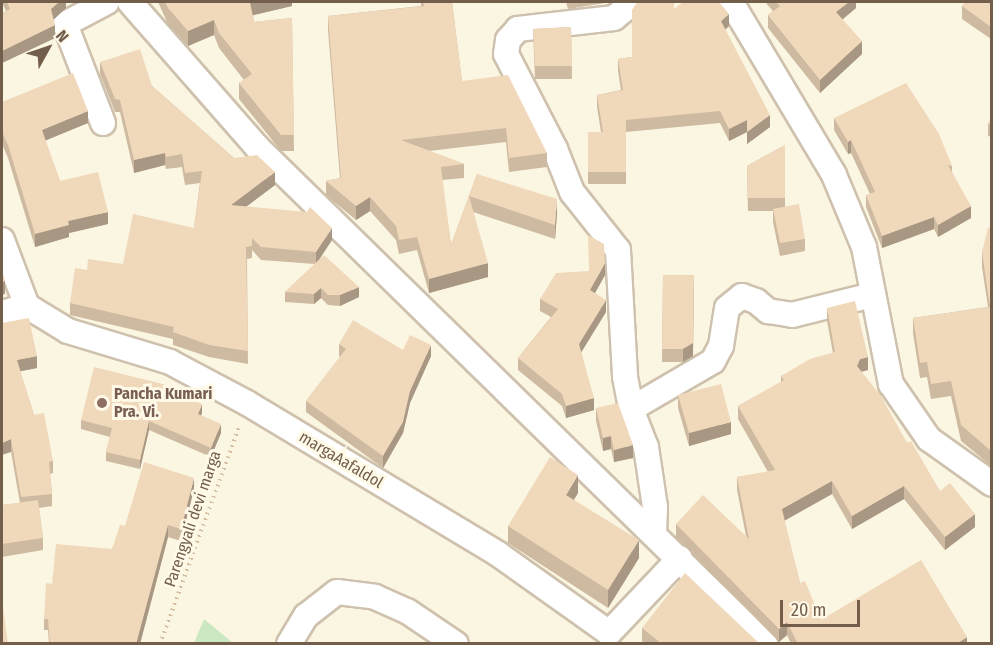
<!DOCTYPE html>
<style>
body{margin:0}
#map{position:relative;width:993px;height:645px;overflow:hidden;background:#fbf6e2;font-family:"Fira Sans Condensed",sans-serif}
div>[style]{position:absolute}
.green>*{inset:0;background:#cbe8c2}
.path>*{height:4px;margin-top:-2px;transform-origin:0;background:repeating-linear-gradient(90deg,#d4bc9e 0 1.5px,transparent 0 6px)}
.roads{filter:drop-shadow(2px 0 #cec1ad) drop-shadow(-2px 0 #cec1ad) drop-shadow(0 2px #cec1ad) drop-shadow(0 -2px #cec1ad)}
.street>*{height:24px;margin:-12px;padding:0 12px;transform-origin:12px;border-radius:12px;background:#fff}
.wall>*{inset:0;background:#cebaa1}
.shaded-wall>*{inset:0;background:#a89783}
.building>*{inset:0;background:#f0d8bb}
.dots>*{width:16px;height:16px;translate:-50% -50%;box-sizing:border-box;border:3px solid #fff9e8;border-radius:50%}
span{translate:-50% -50%;white-space:nowrap;text-align:center;line-height:1.15;-webkit-text-stroke:6px #fff9e8;paint-order:stroke}
.education-label{font-size:16px;color:#785e54;font-weight:700}
.left{translate:0 -50%;text-align:left}
.street-label{font-size:16px;color:#725e4a}
.frame{position:absolute;inset:0;border:3px solid #725e4a;pointer-events:none}
.north{position:absolute;left:18px;top:18px;width:60px;height:60px;-webkit-text-stroke:4px #fff9e8;paint-order:stroke;rotate:50deg;font-size:16px;font-weight:700;line-height:24px;text-align:center;color:#725e4a}
.north::after{content:'';display:block;margin:auto;width:21px;height:27px;background:#725e4a;clip-path:polygon(50% 0,100% 100%,50% 72%,0 100%)}
.scale{position:absolute;left:780px;top:600px;width:80px;height:27px;box-sizing:border-box;border:3px solid #725e4a;border-top:0;padding-left:8px;font-size:18px;line-height:21px;white-space:nowrap;color:#725e4a;-webkit-text-stroke:4px #fff9e8;paint-order:stroke}
</style>
<div id="map">
<div class="green">
<div style="clip-path:polygon(204px 619px,233px 643px,194px 643px)"></div>
</div>
<div class="path">
<div style="left:160px;top:644px;width:231px;rotate:-70deg"></div>
</div>
<div class="roads">
<div class="street">
<div style="left:130px;top:2px;width:193px;rotate:48.8deg"></div>
<div style="left:257px;top:147px;width:711px;rotate:44.37deg"></div>
<div style="left:625px;top:2px;width:7px;rotate:90deg"></div>
<div style="left:625px;top:9px;width:14px;rotate:141deg"></div>
<div style="left:614px;top:18px;width:97px;rotate:173.5deg"></div>
<div style="left:518px;top:29px;width:15px;rotate:132deg"></div>
<div style="left:508px;top:40px;width:14px;rotate:98deg"></div>
<div style="left:506px;top:54px;width:107px;rotate:62.7deg"></div>
<div style="left:555px;top:149px;width:46px;rotate:68.4deg"></div>
<div style="left:572px;top:192px;width:74px;rotate:51.6deg"></div>
<div style="left:618px;top:250px;width:127px;rotate:86.8deg"></div>
<div style="left:625px;top:377px;width:33px;rotate:79deg"></div>
<div style="left:631px;top:409px;width:41px;rotate:68.5deg"></div>
<div style="left:646px;top:447px;width:61px;rotate:81.5deg"></div>
<div style="left:655px;top:507px;width:26px;rotate:92deg"></div>
<div style="left:731px;top:2px;width:201px;rotate:59.2deg"></div>
<div style="left:834px;top:175px;width:78px;rotate:67.4deg"></div>
<div style="left:864px;top:247px;width:140px;rotate:78.9deg"></div>
<div style="left:891px;top:384px;width:67px;rotate:55.4deg"></div>
<div style="left:929px;top:439px;width:77px;rotate:35.5deg"></div>
<div style="left:103px;top:123px;width:106px;rotate:-111deg"></div>
<div style="left:65px;top:24px;width:47px;rotate:-27.6deg"></div>
<div style="left:2px;top:240px;width:71px;rotate:69.3deg"></div>
<div style="left:27px;top:306px;width:48px;rotate:31.4deg"></div>
<div style="left:68px;top:331px;width:107px;rotate:16.9deg"></div>
<div style="left:170px;top:362px;width:87px;rotate:28deg"></div>
<div style="left:247px;top:403px;width:293px;rotate:31deg"></div>
<div style="left:498px;top:554px;width:136px;rotate:35.4deg"></div>
<div style="left:609px;top:633px;width:103px;rotate:-46.6deg"></div>
<div style="left:2px;top:313px;width:26px;rotate:-16deg"></div>
<div style="left:631px;top:409px;width:95px;rotate:-30.3deg"></div>
<div style="left:713px;top:361px;width:17px;rotate:-62deg"></div>
<div style="left:721px;top:346px;width:38px;rotate:-81deg"></div>
<div style="left:727px;top:308px;width:19px;rotate:-39deg"></div>
<div style="left:742px;top:296px;width:15px;rotate:20deg"></div>
<div style="left:756px;top:301px;width:16px;rotate:40deg"></div>
<div style="left:768px;top:311px;width:24px;rotate:9deg"></div>
<div style="left:792px;top:315px;width:82px;rotate:-14deg"></div>
<div style="left:289px;top:644px;width:33px;rotate:-59deg"></div>
<div style="left:306px;top:616px;width:39px;rotate:-38deg"></div>
<div style="left:337px;top:592px;width:38px;rotate:7deg"></div>
<div style="left:375px;top:597px;width:35px;rotate:24deg"></div>
<div style="left:407px;top:611px;width:59px;rotate:34deg"></div>
</div>
</div>
<div class="wall">
<div style="clip-path:polygon(2px 2px,66px 2px,66px 8px,54px 19px,55px 38px,2px 63px,2px 13px,6px 11px)"></div>
<div style="clip-path:polygon(158px 2px,292px 2px,292px 6px,253px 15px,254px 22px,292px 18px,294px 151px,281px 151px,239px 99px,239px 83px,244px 80px,219px 48px,214px 35px,188px 46px,168px 24px)"></div>
<div style="clip-path:polygon(421px 2px,452px 2px,462px 81px,547px 153px,547px 167px,509px 172px,506px 142px,429px 151px,464px 164px,464px 178px,442px 180px,451px 245px,477px 174px,557px 213px,555px 239px,473px 212px,488px 277px,429px 293px,417px 250px,399px 254px,396px 240px,370px 211px,356px 220px,326px 195px,326px 181px,340px 178px,328px 30px,328px 16px,421px 6px)"></div>
<div style="clip-path:polygon(566px 2px,611px 2px,568px 9px)"></div>
<div style="clip-path:polygon(765px 2px,856px 2px,856px 8px,842px 19px,862px 54px,820px 93px,768px 28px,768px 15px,773px 11px)"></div>
<div style="clip-path:polygon(992px 2px,991px 39px,962px 19px,962px 6px)"></div>
<div style="clip-path:polygon(674px 9px,729px 26px,725px 30px,770px 127px,747px 144px,747px 132px,729px 141px,720px 123px,626px 132px,626px 184px,588px 184px,588px 132px,601px 132px,597px 107px,597px 95px,621px 90px,618px 71px,618px 59px,632px 57px)"></div>
<div style="clip-path:polygon(571px 27px,572px 79px,535px 79px,533px 29px)"></div>
<div style="clip-path:polygon(100px 62px,152px 86px,234px 158px,275px 185px,246px 207px,332px 240px,319px 260px,359px 297px,340px 306px,328px 305px,321px 298px,314px 304px,285px 302px,285px 292px,315px 264px,261px 260px,252px 250px,252px 258px,247px 259px,248px 364px,209px 357px,173px 345px,173px 339px,70px 315px,70px 303px,87px 270px,123px 264px,194px 228px,200px 183px,185px 185px,182px 167px,166px 169px,165px 165px,134px 173px,120px 112px,115px 112px,100px 74px)"></div>
<div style="clip-path:polygon(2px 102px,88px 123px,45px 140px,60px 181px,108px 224px,69px 233px,69px 237px,35px 247px,8px 158px,2px 144px)"></div>
<div style="clip-path:polygon(992px 117px,992px 137px,988px 136px,988px 124px)"></div>
<div style="clip-path:polygon(834px 118px,952px 166px,952px 172px,971px 218px,938px 237px,934px 229px,882px 248px,866px 207px,866px 195px,870px 194px,851px 153px,848px 154px,834px 130px)"></div>
<div style="clip-path:polygon(785px 145px,785px 207px,805px 239px,805px 251px,780px 256px,773px 222px,773px 211px,748px 211px,747px 166px)"></div>
<div style="clip-path:polygon(992px 227px,990px 465px,961px 441px,951px 396px,931px 399px,927px 377px,920px 378px,913px 333px,913px 318px,988px 307px,982px 267px,982px 252px)"></div>
<div style="clip-path:polygon(605px 275px,595px 293px,606px 312px,581px 352px,594px 410px,566px 418px,562px 406px,518px 370px,518px 358px,551px 317px,540px 311px,540px 299px)"></div>
<div style="clip-path:polygon(663px 275px,693px 356px,683px 362px,662px 362px)"></div>
<div style="clip-path:polygon(827px 308px,868px 370px,861px 372px,907px 443px,940px 491px,975px 527px,945px 550px,904px 499px,852px 529px,832px 494px,784px 521px,800px 583px,821px 620px,967px 644px,791px 644px,787px 635px,779px 642px,676px 537px,676px 524px,746px 536px,737px 490px,737px 477px,768px 472px,738px 419px,738px 406px,781px 382px,781px 376px,833px 353px,827px 321px)"></div>
<div style="clip-path:polygon(2px 323px,37px 368px,20px 371px,34px 415px,53px 461px,53px 473px,50px 474px,52px 494px,52px 506px,39px 508px,43px 538px,43px 550px,2px 557px,2px 505px,20px 503px,11px 452px)"></div>
<div style="clip-path:polygon(339px 344px,403px 350px,431px 356px,410px 403px,403px 433px,383px 468px,306px 412px,306px 401px,340px 357px,339px 356px)"></div>
<div style="clip-path:polygon(678px 395px,731px 434px,689px 446px,678px 408px)"></div>
<div style="clip-path:polygon(183px 396px,202px 413px,201px 415px,221px 433px,211px 457px,149px 430px,140px 469px,106px 461px,106px 452px,110px 437px,81px 429px,81px 420px)"></div>
<div style="clip-path:polygon(596px 408px,633px 458px,614px 462px,611px 449px,603px 451px,596px 421px)"></div>
<div style="clip-path:polygon(194px 489px,181px 541px,168px 537px,140px 644px,49px 644px,48px 630px,44px 630px,44px 619px,52px 584px,112px 549px,125px 526px)"></div>
<div style="clip-path:polygon(578px 493px,574px 500px,639px 558px,608px 608px,508px 543px,508px 526px)"></div>
<div style="clip-path:polygon(642px 628px,760px 644px,646px 644px,642px 641px)"></div>
</div>
<div class="shaded-wall">
<div style="clip-path:polygon(59px 2px,66px 2px,66px 8px,51px 22px,51px 9px)"></div>
<div style="clip-path:polygon(250px 2px,292px 2px,292px 6px,250px 16px)"></div>
<div style="clip-path:polygon(849px 2px,856px 2px,856px 8px,836px 25px,836px 12px)"></div>
<div style="clip-path:polygon(729px 14px,729px 26px,721px 33px,721px 21px)"></div>
<div style="clip-path:polygon(214px 20px,214px 35px,188px 46px,188px 31px)"></div>
<div style="clip-path:polygon(55px 25px,55px 38px,2px 63px,2px 51px)"></div>
<div style="clip-path:polygon(862px 41px,862px 54px,820px 93px,820px 80px)"></div>
<div style="clip-path:polygon(88px 111px,88px 123px,42px 142px,42px 130px)"></div>
<div style="clip-path:polygon(770px 115px,770px 127px,747px 144px,747px 132px)"></div>
<div style="clip-path:polygon(747px 120px,747px 132px,729px 141px,729px 129px)"></div>
<div style="clip-path:polygon(851px 140px,851px 153px,848px 154px,848px 142px)"></div>
<div style="clip-path:polygon(165px 153px,165px 165px,134px 173px,134px 160px)"></div>
<div style="clip-path:polygon(275px 172px,275px 185px,231px 218px,231px 205px)"></div>
<div style="clip-path:polygon(370px 197px,370px 211px,356px 220px,356px 206px)"></div>
<div style="clip-path:polygon(557px 199px,557px 213px,555px 239px,555px 225px)"></div>
<div style="clip-path:polygon(971px 206px,971px 218px,938px 237px,938px 225px)"></div>
<div style="clip-path:polygon(108px 212px,108px 224px,69px 233px,69px 237px,35px 247px,35px 234px,68px 221px)"></div>
<div style="clip-path:polygon(934px 217px,934px 229px,882px 248px,882px 236px)"></div>
<div style="clip-path:polygon(332px 228px,332px 240px,316px 264px,316px 252px)"></div>
<div style="clip-path:polygon(488px 263px,488px 277px,429px 293px,429px 279px)"></div>
<div style="clip-path:polygon(605px 263px,605px 275px,590px 302px,590px 290px)"></div>
<div style="clip-path:polygon(694px 275px,693px 356px,683px 362px,683px 349px)"></div>
<div style="clip-path:polygon(5px 281px,5px 294px,2px 295px,2px 282px)"></div>
<div style="clip-path:polygon(359px 287px,359px 297px,340px 306px,340px 295px)"></div>
<div style="clip-path:polygon(321px 288px,321px 298px,314px 304px,314px 294px)"></div>
<div style="clip-path:polygon(606px 300px,606px 312px,579px 356px,579px 344px)"></div>
<div style="clip-path:polygon(431px 345px,431px 356px,410px 403px,403px 433px,383px 468px,383px 456px,410px 391px)"></div>
<div style="clip-path:polygon(37px 356px,37px 368px,17px 372px,17px 360px)"></div>
<div style="clip-path:polygon(868px 357px,868px 370px,860px 372px,857px 366px,860px 359px)"></div>
<div style="clip-path:polygon(594px 398px,594px 410px,566px 418px,566px 406px)"></div>
<div style="clip-path:polygon(202px 404px,202px 413px,198px 423px,198px 414px)"></div>
<div style="clip-path:polygon(149px 421px,149px 430px,140px 469px,140px 460px)"></div>
<div style="clip-path:polygon(731px 422px,731px 434px,689px 446px,689px 433px)"></div>
<div style="clip-path:polygon(221px 424px,221px 433px,211px 457px,211px 448px)"></div>
<div style="clip-path:polygon(611px 436px,611px 449px,603px 451px,603px 438px)"></div>
<div style="clip-path:polygon(11px 439px,11px 452px,2px 455px,2px 443px)"></div>
<div style="clip-path:polygon(633px 445px,633px 458px,614px 462px,614px 450px)"></div>
<div style="clip-path:polygon(992px 448px,992px 463px,990px 465px,990px 450px)"></div>
<div style="clip-path:polygon(578px 475px,578px 493px,566px 512px,566px 495px)"></div>
<div style="clip-path:polygon(194px 478px,194px 489px,181px 541px,181px 529px)"></div>
<div style="clip-path:polygon(832px 481px,832px 494px,782px 522px,782px 509px)"></div>
<div style="clip-path:polygon(904px 486px,904px 499px,852px 529px,852px 516px)"></div>
<div style="clip-path:polygon(975px 514px,975px 527px,945px 550px,945px 537px)"></div>
<div style="clip-path:polygon(168px 525px,168px 537px,140px 644px,136px 644px)"></div>
<div style="clip-path:polygon(639px 540px,639px 558px,608px 608px,608px 590px)"></div>
<div style="clip-path:polygon(787px 622px,787px 635px,779px 642px,779px 629px)"></div>
<div style="clip-path:polygon(967px 637px,967px 644px,956px 644px)"></div>
</div>
<div class="building">
<div style="clip-path:polygon(7px 2px,59px 2px,51px 9px,55px 25px,2px 51px,2px 13px,10px 9px)"></div>
<div style="clip-path:polygon(165px 2px,250px 2px,254px 22px,292px 18px,294px 135px,281px 135px,239px 83px,252px 74px,219px 33px,214px 20px,188px 31px,168px 8px)"></div>
<div style="clip-path:polygon(423px 2px,452px 2px,462px 81px,508px 75px,547px 153px,509px 158px,506px 128px,401px 140px,464px 164px,441px 167px,451px 245px,477px 174px,557px 199px,555px 225px,469px 196px,488px 263px,429px 279px,417px 237px,399px 240px,396px 226px,370px 197px,356px 206px,326px 181px,341px 178px,328px 16px,424px 6px)"></div>
<div style="clip-path:polygon(637px 2px,674px 2px,674px 9px,683px 2px,719px 2px,729px 14px,721px 21px,770px 115px,747px 132px,747px 120px,729px 129px,720px 111px,626px 120px,626px 172px,588px 172px,588px 132px,603px 132px,597px 95px,623px 90px,618px 59px,632px 57px,632px 10px)"></div>
<div style="clip-path:polygon(776px 2px,849px 2px,836px 12px,862px 41px,820px 80px,768px 15px,780px 6px)"></div>
<div style="clip-path:polygon(965px 2px,992px 2px,991px 27px,962px 6px)"></div>
<div style="clip-path:polygon(571px 27px,572px 66px,535px 66px,533px 29px)"></div>
<div style="clip-path:polygon(140px 49px,152px 86px,234px 158px,257px 155px,275px 172px,231px 205px,307px 212px,310px 207px,332px 228px,316px 252px,261px 247px,252px 238px,252px 246px,246px 247px,248px 351px,209px 345px,173px 332px,174px 327px,70px 303px,75px 268px,87px 270px,88px 259px,123px 264px,133px 214px,194px 228px,202px 171px,185px 173px,182px 154px,166px 157px,165px 153px,134px 160px,120px 100px,115px 99px,100px 62px)"></div>
<div style="clip-path:polygon(73px 73px,88px 111px,42px 130px,60px 181px,98px 172px,108px 212px,68px 221px,69px 225px,35px 234px,8px 145px,2px 132px,2px 102px)"></div>
<div style="clip-path:polygon(906px 83px,939px 134px,952px 166px,948px 165px,971px 206px,938px 225px,934px 217px,882px 236px,866px 195px,875px 192px,851px 140px,848px 142px,834px 118px)"></div>
<div style="clip-path:polygon(992px 117px,992px 125px,988px 124px)"></div>
<div style="clip-path:polygon(785px 145px,785px 198px,748px 198px,747px 166px)"></div>
<div style="clip-path:polygon(799px 204px,805px 239px,780px 243px,773px 209px)"></div>
<div style="clip-path:polygon(992px 227px,992px 448px,990px 450px,961px 425px,951px 381px,931px 384px,927px 362px,920px 363px,913px 318px,990px 307px,982px 252px,988px 228px)"></div>
<div style="clip-path:polygon(588px 235px,604px 244px,605px 263px,590px 290px,606px 300px,579px 344px,594px 398px,566px 406px,562px 394px,518px 358px,558px 309px,540px 299px,556px 273px,589px 271px)"></div>
<div style="clip-path:polygon(324px 255px,359px 287px,340px 295px,328px 295px,321px 288px,314px 294px,285px 292px)"></div>
<div style="clip-path:polygon(2px 271px,5px 281px,2px 282px)"></div>
<div style="clip-path:polygon(663px 275px,694px 275px,693px 343px,683px 349px,662px 349px)"></div>
<div style="clip-path:polygon(855px 301px,868px 357px,860px 359px,857px 366px,881px 396px,907px 443px,911px 441px,940px 491px,950px 483px,975px 514px,945px 537px,904px 486px,852px 516px,832px 481px,782px 509px,800px 583px,805px 581px,821px 620px,921px 560px,967px 637px,956px 644px,798px 644px,787px 622px,779px 629px,676px 524px,703px 495px,749px 539px,737px 477px,775px 470px,738px 406px,784px 380px,781px 376px,810px 359px,835px 352px,827px 308px)"></div>
<div style="clip-path:polygon(29px 318px,37px 356px,17px 360px,34px 415px,44px 413px,53px 461px,49px 462px,52px 494px,21px 497px,11px 439px,2px 443px,2px 323px)"></div>
<div style="clip-path:polygon(353px 320px,403px 350px,410px 335px,431px 345px,410px 391px,403px 422px,383px 456px,306px 401px,346px 349px,339px 344px)"></div>
<div style="clip-path:polygon(94px 367px,183px 389px,181px 395px,202px 404px,198px 414px,221px 424px,211px 448px,149px 421px,140px 460px,106px 452px,112px 428px,81px 420px)"></div>
<div style="clip-path:polygon(721px 384px,731px 422px,689px 433px,678px 395px)"></div>
<div style="clip-path:polygon(618px 403px,633px 445px,614px 450px,611px 436px,603px 438px,596px 408px)"></div>
<div style="clip-path:polygon(550px 457px,578px 475px,566px 495px,639px 540px,608px 590px,508px 526px)"></div>
<div style="clip-path:polygon(144px 462px,194px 478px,181px 529px,168px 525px,136px 644px,105px 644px,105px 642px,82px 644px,50px 644px,48px 619px,44px 619px,46px 583px,52px 584px,56px 544px,112px 549px,120px 525px,125px 526px)"></div>
<div style="clip-path:polygon(38px 500px,43px 538px,2px 544px,2px 505px)"></div>
<div style="clip-path:polygon(685px 573px,760px 644px,662px 644px,642px 628px)"></div>
<div style="clip-path:polygon(2px 600px,8px 644px,2px 644px)"></div>
</div>
<div class="dots">
<div style="left:102px;top:403px;background:#8d6e63"></div>
</div>
<div class="education-label">
<span class="left" style="left:114px;top:403px">Pancha Kumari<br>Pra. Vi.</span>
</div>
<div class="street-label">
<span style="left:341px;top:460px;rotate:31deg">margaAafaldol</span>
<span style="left:193px;top:519px;rotate:-71deg">Parengyali devi marga</span>
</div>
<div class="frame"></div>
<div class="north">N</div>
<div class="scale">20 m</div>
</div>
